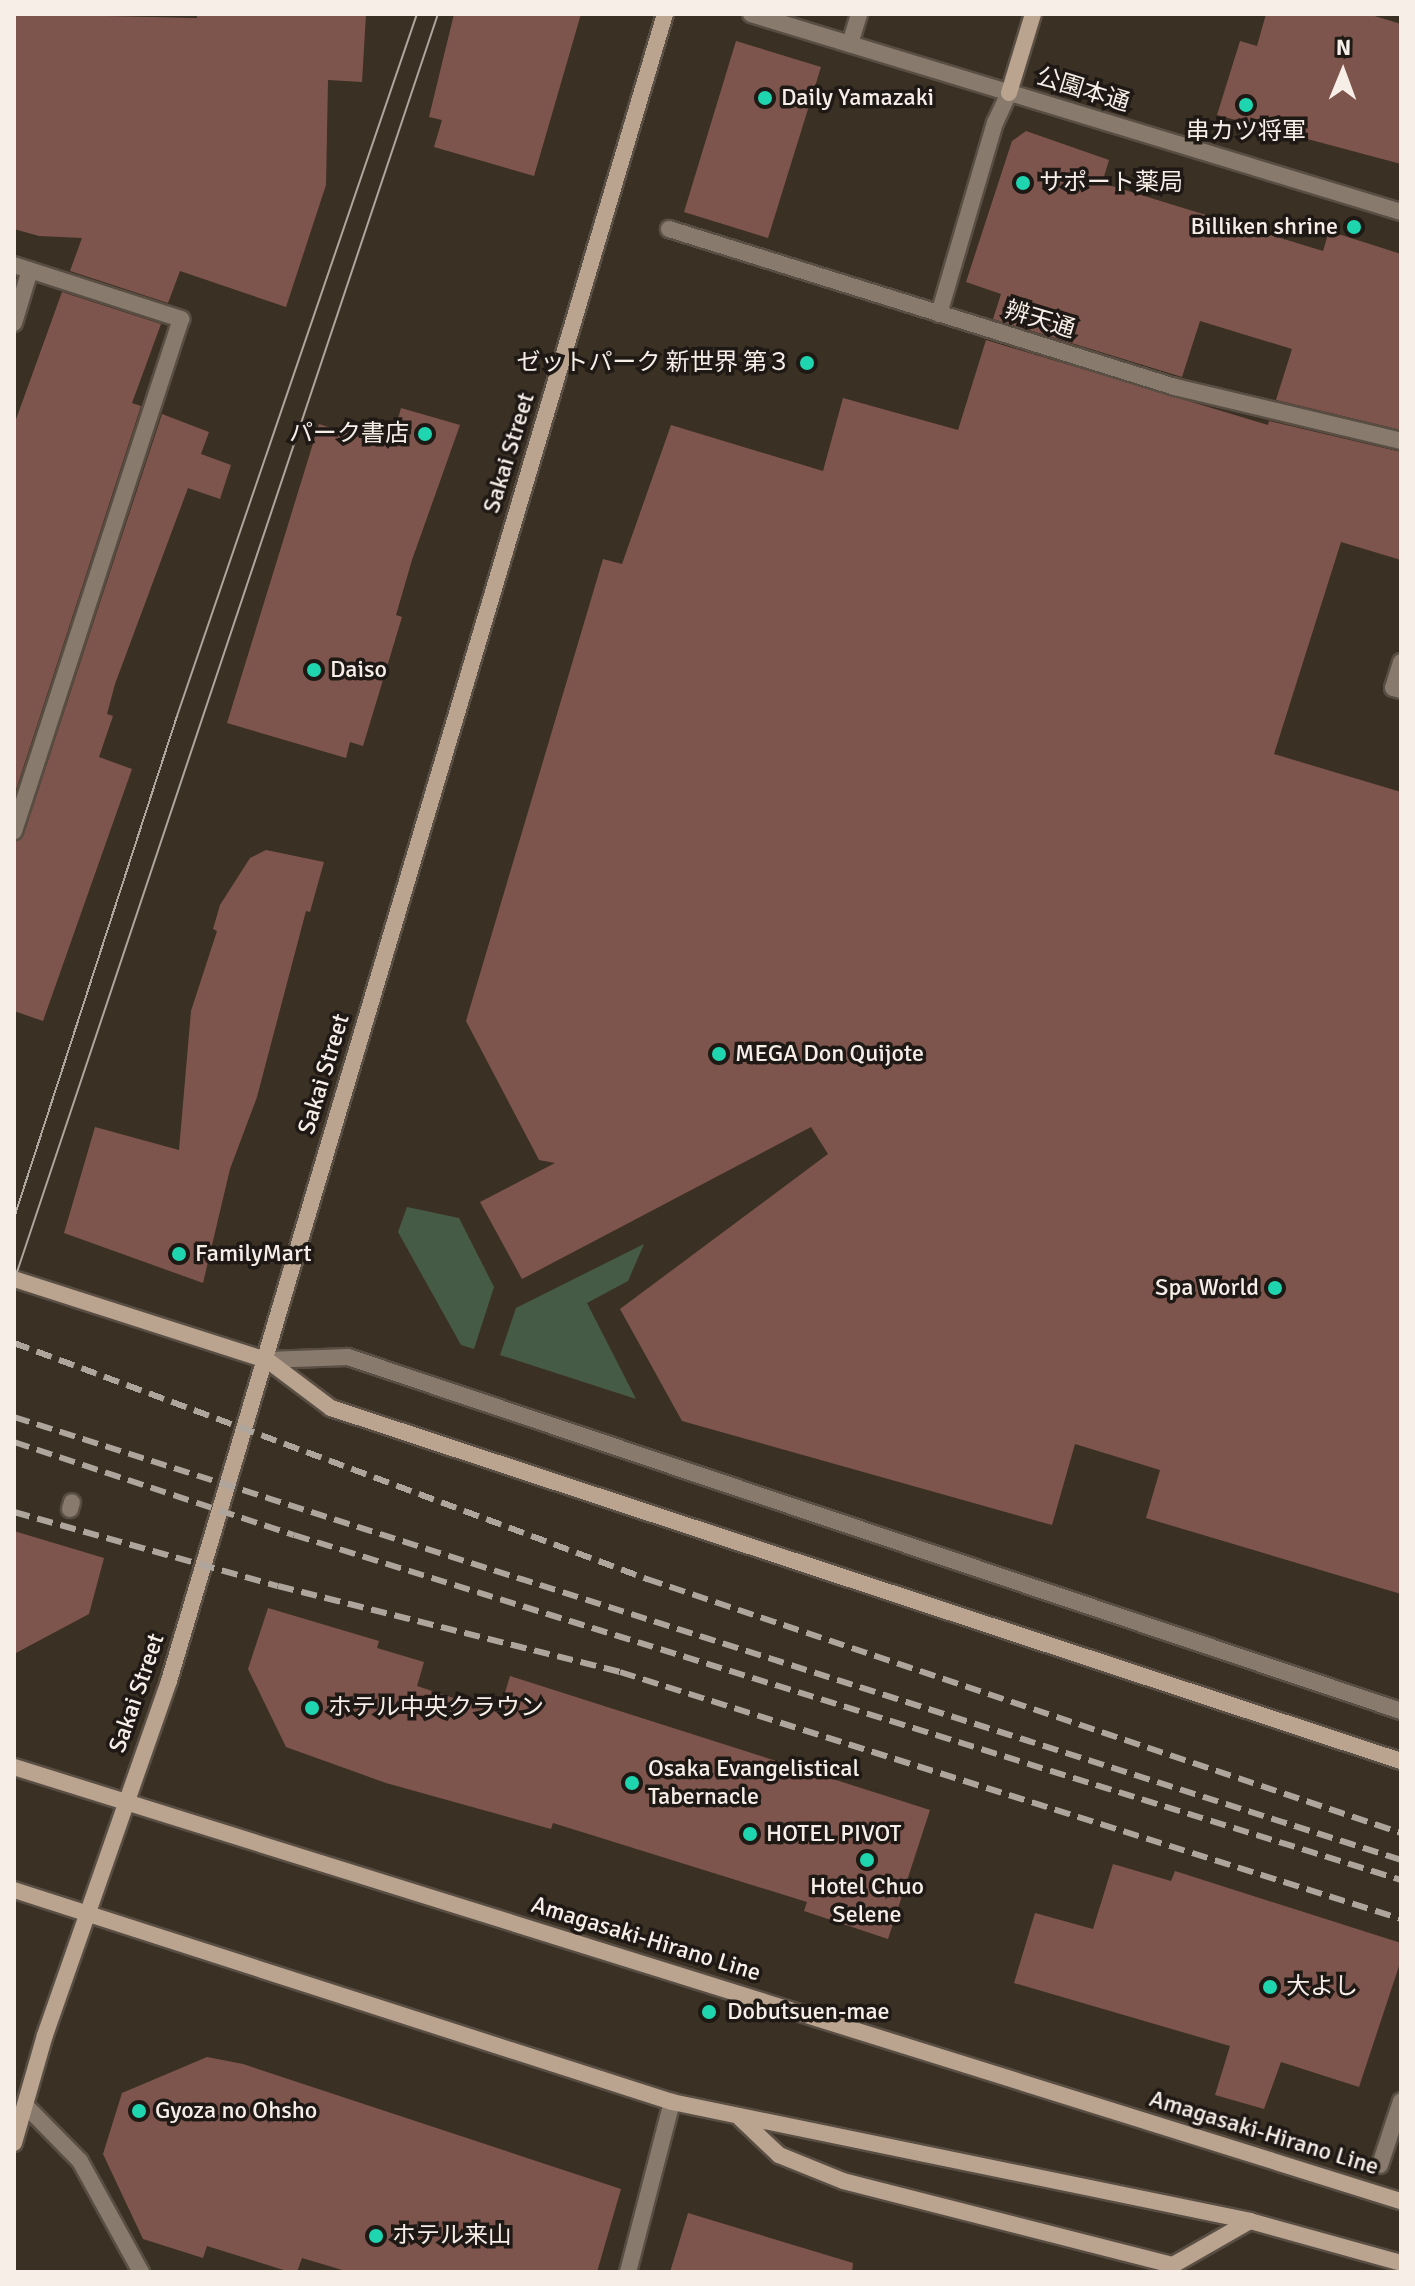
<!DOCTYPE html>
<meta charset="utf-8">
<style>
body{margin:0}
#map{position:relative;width:1415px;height:2286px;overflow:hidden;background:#3b3024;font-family:Signika,"Noto Sans JP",sans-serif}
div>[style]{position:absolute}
.green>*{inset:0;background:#465b46}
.building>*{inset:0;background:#7e554d}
.roads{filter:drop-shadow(2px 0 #594e43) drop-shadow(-2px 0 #594e43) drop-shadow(0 2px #594e43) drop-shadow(0 -2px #594e43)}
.lane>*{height:16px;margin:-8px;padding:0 8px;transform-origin:8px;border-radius:8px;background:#897a6e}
.street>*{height:16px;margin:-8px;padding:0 8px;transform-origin:8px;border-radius:8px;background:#897a6e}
.secondary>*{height:16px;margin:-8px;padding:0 8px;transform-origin:8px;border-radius:8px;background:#baa38f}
.tram>*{height:2px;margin:-1px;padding:0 1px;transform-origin:1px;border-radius:1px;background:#aea59c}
.rail>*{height:6px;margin-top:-3px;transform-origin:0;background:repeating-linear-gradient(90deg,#aea59c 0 16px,transparent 0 24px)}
.dots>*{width:22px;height:22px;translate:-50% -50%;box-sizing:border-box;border:4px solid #1e1914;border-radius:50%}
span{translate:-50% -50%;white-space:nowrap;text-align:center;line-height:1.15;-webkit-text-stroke:7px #1e1914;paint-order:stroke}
.street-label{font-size:24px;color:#f6eee7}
.poi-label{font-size:24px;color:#f6eee7}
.left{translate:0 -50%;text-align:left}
.right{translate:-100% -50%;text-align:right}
.frame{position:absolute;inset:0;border:16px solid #f6eee7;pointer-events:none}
.north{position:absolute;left:1303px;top:32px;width:80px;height:80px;-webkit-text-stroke:6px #1e1914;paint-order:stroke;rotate:1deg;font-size:22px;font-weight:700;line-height:32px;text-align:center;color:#f6eee7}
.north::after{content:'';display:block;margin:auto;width:28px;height:36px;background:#f6eee7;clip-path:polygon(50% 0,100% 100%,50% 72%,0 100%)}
</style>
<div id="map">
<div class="green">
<div style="clip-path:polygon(407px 1207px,459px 1218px,494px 1287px,474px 1349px,461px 1345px,398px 1232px)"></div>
<div style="clip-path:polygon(644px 1244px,628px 1281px,587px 1303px,636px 1399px,500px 1355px,516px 1308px)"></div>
</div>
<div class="building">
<div style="clip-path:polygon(14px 14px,197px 18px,197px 14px,366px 14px,362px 82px,328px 80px,326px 185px,286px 307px,180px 271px,168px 303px,70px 271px,82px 238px,39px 236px,14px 229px)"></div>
<div style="clip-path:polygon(454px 14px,581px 14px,534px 176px,434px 147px,442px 120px,429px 117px)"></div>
<div style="clip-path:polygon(1266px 14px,1368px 14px,1401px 24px,1401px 164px,1217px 115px,1240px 41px,1257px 46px)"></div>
<div style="clip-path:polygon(736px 41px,821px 67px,768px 238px,684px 212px)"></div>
<div style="clip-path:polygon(1026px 131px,1109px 160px,1102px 183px,1323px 251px,1329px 231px,1401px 254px,1401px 430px,1276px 400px,1292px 349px,1200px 321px,1182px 377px,993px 319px,1001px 294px,966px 282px,1012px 141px)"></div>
<div style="clip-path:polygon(62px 292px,161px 324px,132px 403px,141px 406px,14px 796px,14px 425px)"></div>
<div style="clip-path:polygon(986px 340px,1268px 425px,1269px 421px,1401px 452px,1401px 560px,1341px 542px,1274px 754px,1401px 792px,1401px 1594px,1146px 1518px,1160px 1470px,1075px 1444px,1052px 1525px,682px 1421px,620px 1309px,828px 1154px,811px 1127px,522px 1279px,480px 1202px,555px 1163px,539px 1160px,466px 1021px,603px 559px,622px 564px,671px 425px,823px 471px,843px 398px,958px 430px)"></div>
<div style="clip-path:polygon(401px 408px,460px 425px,412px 560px,396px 615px,402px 617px,363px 746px,350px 742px,346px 758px,227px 723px,319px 424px,390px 447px)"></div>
<div style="clip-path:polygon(162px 414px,209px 432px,201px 454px,231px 465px,220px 499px,188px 488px,115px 684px,107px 714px,113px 716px,99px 757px,132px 769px,43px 1021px,14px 1011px,14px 842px,24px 834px)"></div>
<div style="clip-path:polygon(266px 850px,324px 862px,310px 912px,306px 911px,257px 1097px,230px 1169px,203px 1283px,64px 1233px,95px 1127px,179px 1150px,191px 1011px,217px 931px,213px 929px,220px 905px,250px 858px)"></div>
<div style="clip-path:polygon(14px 1531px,104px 1558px,89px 1614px,14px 1654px)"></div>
<div style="clip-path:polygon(268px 1608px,379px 1641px,377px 1648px,424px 1662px,417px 1686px,499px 1713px,510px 1676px,930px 1810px,888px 1939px,804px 1911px,807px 1902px,553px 1823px,551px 1829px,386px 1783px,286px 1747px,248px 1669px)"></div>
<div style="clip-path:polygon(1113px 1864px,1171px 1881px,1175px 1871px,1401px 1943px,1401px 1960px,1359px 2087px,1281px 2062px,1264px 2109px,1215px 2095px,1230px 2046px,1014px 1983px,1035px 1913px,1093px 1929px)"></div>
<div style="clip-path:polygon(207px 2057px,243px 2064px,621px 2189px,597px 2272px,349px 2272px,302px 2258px,297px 2272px,290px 2272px,207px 2246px,203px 2258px,143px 2239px,103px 2154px,122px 2093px)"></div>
<div style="clip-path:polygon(688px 2213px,853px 2263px,852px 2272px,670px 2272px)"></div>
</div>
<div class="roads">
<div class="lane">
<div style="left:850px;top:44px;width:31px;rotate:-73deg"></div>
<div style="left:669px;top:229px;width:530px;rotate:17.34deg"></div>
<div style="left:1175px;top:387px;width:232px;rotate:13.4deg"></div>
<div style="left:939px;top:314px;width:199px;rotate:-73.7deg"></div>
<div style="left:995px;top:123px;width:33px;rotate:-65deg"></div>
</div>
<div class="street">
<div style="left:751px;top:14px;width:679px;rotate:16.94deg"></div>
<div style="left:14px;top:265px;width:176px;rotate:17.9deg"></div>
<div style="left:181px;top:319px;width:539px;rotate:108.06deg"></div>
<div style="left:14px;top:323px;width:55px;rotate:-73.2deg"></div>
<div style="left:1401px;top:662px;width:27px;rotate:107deg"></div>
<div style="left:1393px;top:688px;width:8px;rotate:14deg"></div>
<div style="left:267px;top:1360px;width:81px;rotate:-2.1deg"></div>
<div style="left:348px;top:1357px;width:1111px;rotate:18.58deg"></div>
<div style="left:70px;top:1509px;width:7px;rotate:-74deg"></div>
<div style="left:25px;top:2105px;width:78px;rotate:45.5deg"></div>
<div style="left:80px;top:2161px;width:127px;rotate:61.2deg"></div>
<div style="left:1380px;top:2165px;width:67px;rotate:-71.8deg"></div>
<div style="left:628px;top:2272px;width:176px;rotate:-75.5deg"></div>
</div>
<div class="secondary">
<div style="left:1009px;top:93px;width:83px;rotate:-73.1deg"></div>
<div style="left:14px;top:1279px;width:266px;rotate:17.8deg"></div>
<div style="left:267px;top:1360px;width:80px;rotate:36.9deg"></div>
<div style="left:331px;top:1408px;width:1127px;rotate:18.26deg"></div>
<div style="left:14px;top:1767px;width:1453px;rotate:17.38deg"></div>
<div style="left:14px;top:1890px;width:691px;rotate:17.86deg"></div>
<div style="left:672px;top:2102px;width:590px;rotate:11.63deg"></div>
<div style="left:1250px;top:2221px;width:157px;rotate:15.5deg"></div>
<div style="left:740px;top:2118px;width:54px;rotate:43.5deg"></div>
<div style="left:779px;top:2155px;width:69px;rotate:22.1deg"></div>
<div style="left:843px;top:2181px;width:341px;rotate:14.3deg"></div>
<div style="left:1173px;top:2265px;width:89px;rotate:-29.7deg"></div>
<div style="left:14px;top:2143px;width:112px;rotate:-74deg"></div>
<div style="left:45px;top:2035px;width:375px;rotate:-70.7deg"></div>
<div style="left:169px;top:1681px;width:1739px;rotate:-73.43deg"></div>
</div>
</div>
<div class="tram">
<div style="left:14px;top:1218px;width:528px;rotate:-72.01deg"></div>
<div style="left:177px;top:716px;width:742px;rotate:-71.13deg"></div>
<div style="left:14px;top:1281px;width:1336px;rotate:-71.5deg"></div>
</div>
<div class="rail">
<div style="left:14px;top:1343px;width:676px;rotate:20.45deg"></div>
<div style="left:647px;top:1579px;width:796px;rotate:18.62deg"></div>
<div style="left:14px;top:1417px;width:1456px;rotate:17.71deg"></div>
<div style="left:14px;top:1442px;width:295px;rotate:18.4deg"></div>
<div style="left:294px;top:1535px;width:1160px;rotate:17.31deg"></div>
<div style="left:14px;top:1512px;width:274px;rotate:15.7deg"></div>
<div style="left:278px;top:1586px;width:353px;rotate:14.1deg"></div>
<div style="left:620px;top:1672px;width:819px;rotate:17.55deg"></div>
</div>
<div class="dots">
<div style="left:765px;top:98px;background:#1fd5b0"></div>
<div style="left:1246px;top:105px;background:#1fd5b0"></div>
<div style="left:1023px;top:183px;background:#1fd5b0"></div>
<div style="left:1354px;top:227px;background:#1fd5b0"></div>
<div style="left:807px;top:363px;background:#1fd5b0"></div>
<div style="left:425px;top:434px;background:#1fd5b0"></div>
<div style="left:314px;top:670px;background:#1fd5b0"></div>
<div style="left:719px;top:1054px;background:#1fd5b0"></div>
<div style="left:179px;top:1254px;background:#1fd5b0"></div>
<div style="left:1275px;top:1288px;background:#1fd5b0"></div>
<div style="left:312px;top:1708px;background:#1fd5b0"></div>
<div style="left:632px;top:1783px;background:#1fd5b0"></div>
<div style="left:750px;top:1834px;background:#1fd5b0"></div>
<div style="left:867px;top:1860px;background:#1fd5b0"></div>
<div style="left:1270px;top:1987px;background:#1fd5b0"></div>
<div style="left:709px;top:2012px;background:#1fd5b0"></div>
<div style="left:139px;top:2111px;background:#1fd5b0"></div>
<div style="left:376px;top:2236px;background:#1fd5b0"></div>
</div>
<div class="street-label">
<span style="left:1083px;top:90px;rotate:17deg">公園本通</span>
<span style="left:1040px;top:320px;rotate:17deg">辨天通</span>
<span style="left:509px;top:453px;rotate:-73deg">Sakai Street</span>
<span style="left:324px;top:1074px;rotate:-73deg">Sakai Street</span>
<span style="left:137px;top:1693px;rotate:-71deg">Sakai Street</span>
<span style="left:646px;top:1939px;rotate:17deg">Amagasaki-Hirano Line</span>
<span style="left:1264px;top:2133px;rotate:17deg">Amagasaki-Hirano Line</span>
</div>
<div class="poi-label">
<span class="left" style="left:781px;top:98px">Daily Yamazaki</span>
<span style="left:1246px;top:132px">串カツ将軍</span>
<span class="left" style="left:1039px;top:183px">サポート薬局</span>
<span class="right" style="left:1338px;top:227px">Billiken shrine</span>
<span class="right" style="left:791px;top:363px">ゼットパーク 新世界 第３</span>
<span class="right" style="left:409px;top:434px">パーク書店</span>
<span class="left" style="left:330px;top:670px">Daiso</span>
<span class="left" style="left:735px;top:1054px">MEGA Don Quijote</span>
<span class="left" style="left:195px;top:1254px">FamilyMart</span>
<span class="right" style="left:1259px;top:1288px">Spa World</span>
<span class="left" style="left:328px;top:1708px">ホテル中央クラウン</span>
<span class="left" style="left:648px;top:1783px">Osaka Evangelistical<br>Tabernacle</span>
<span class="left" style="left:766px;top:1834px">HOTEL PIVOT</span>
<span style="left:867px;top:1901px">Hotel Chuo<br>Selene</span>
<span class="left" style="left:1286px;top:1987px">大よし</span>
<span class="left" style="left:727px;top:2012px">Dobutsuen-mae</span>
<span class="left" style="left:155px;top:2111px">Gyoza no Ohsho</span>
<span class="left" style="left:392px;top:2236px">ホテル来山</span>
</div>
<div class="frame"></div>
<div class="north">N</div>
</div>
